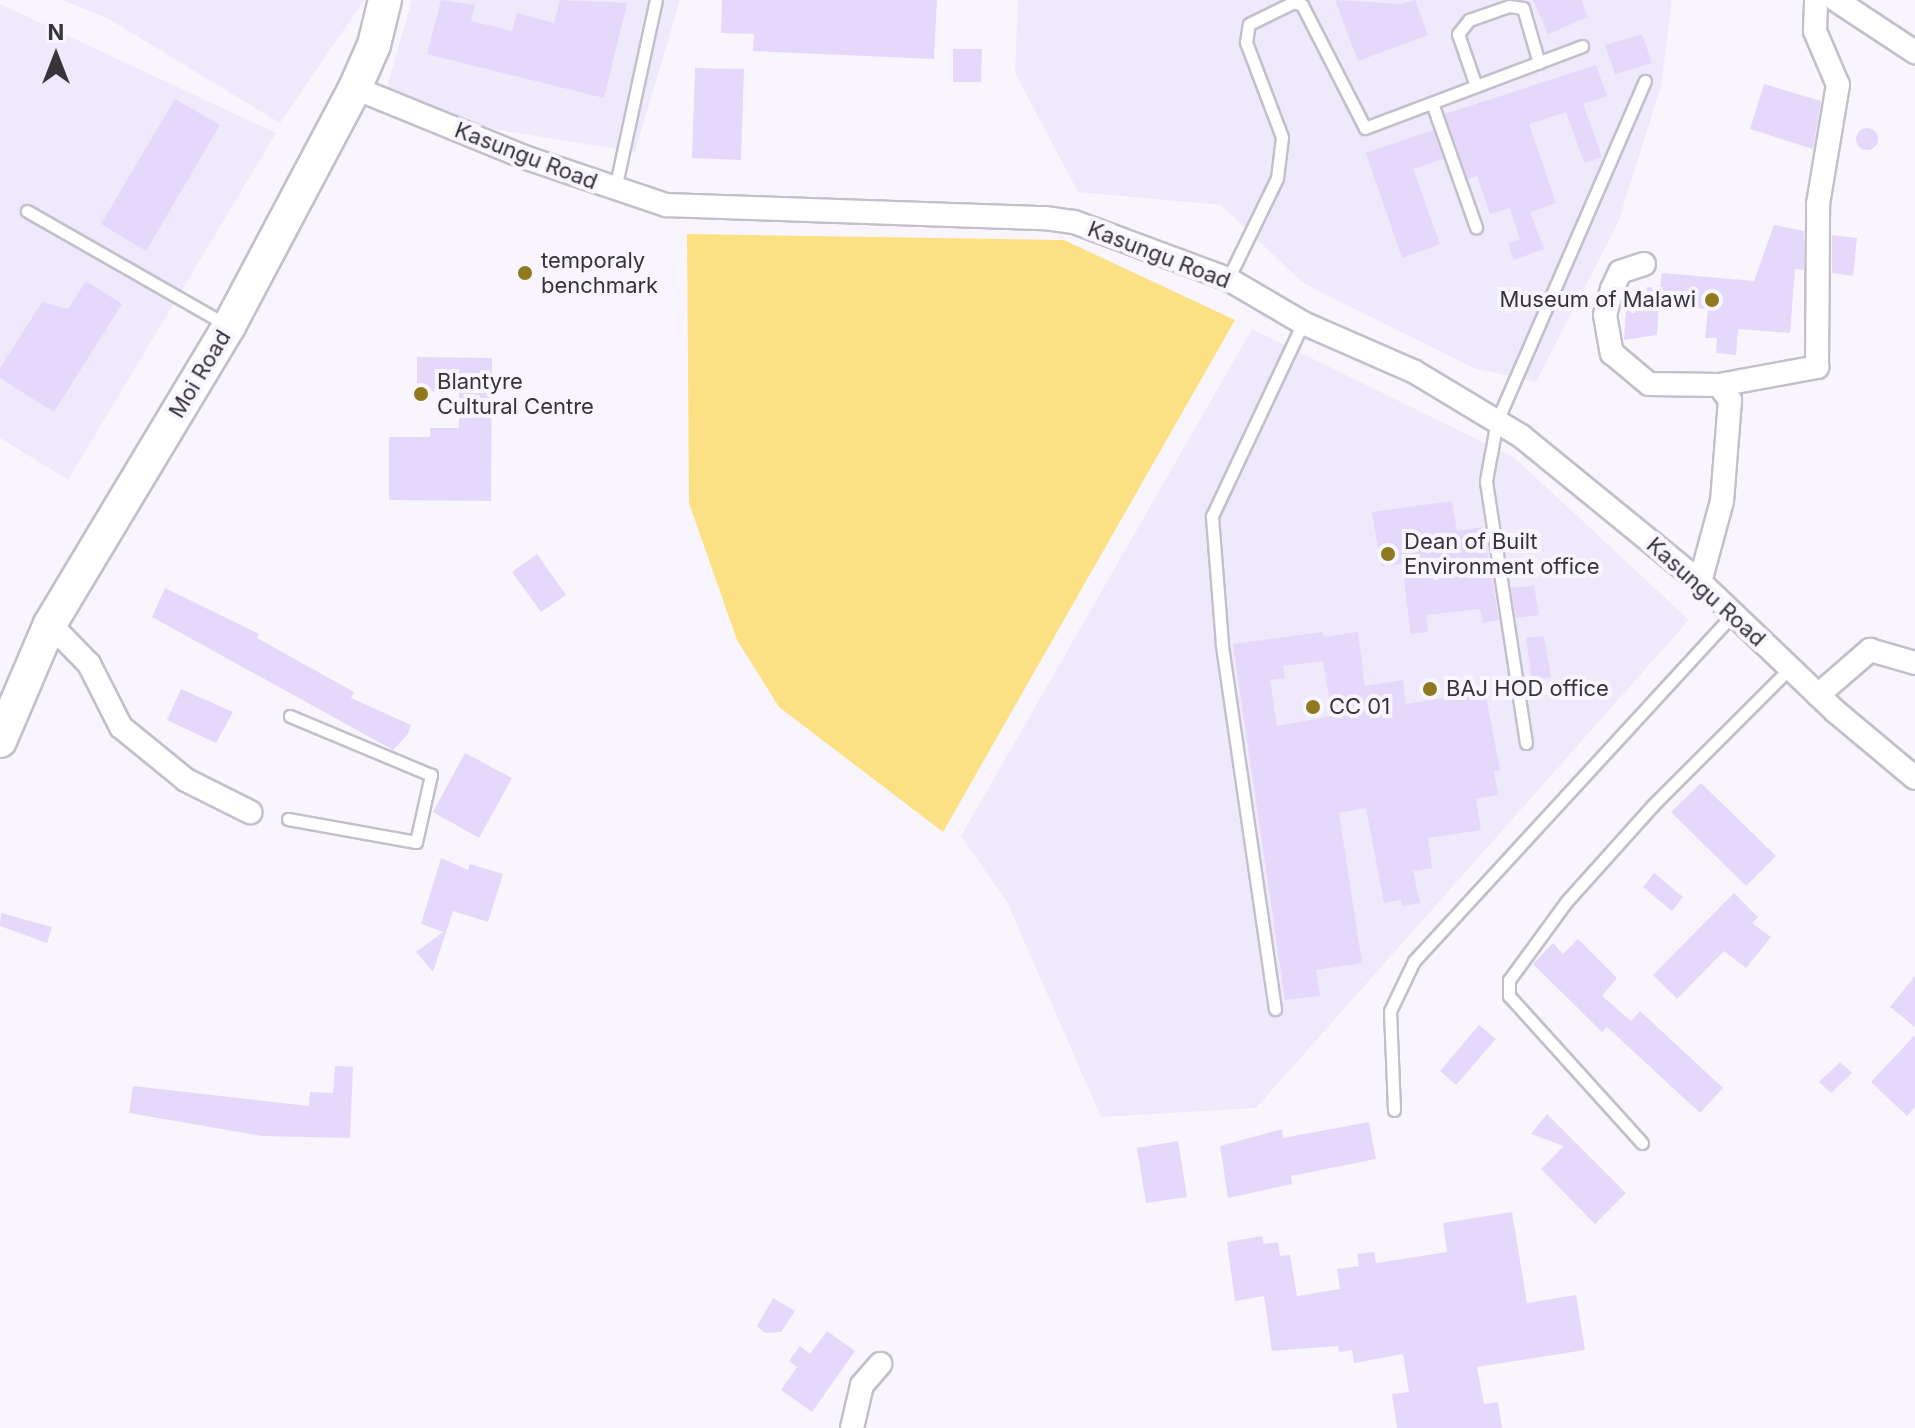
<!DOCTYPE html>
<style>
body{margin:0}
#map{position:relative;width:1915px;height:1428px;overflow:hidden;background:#f8f5ff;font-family:Inter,sans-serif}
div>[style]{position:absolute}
.built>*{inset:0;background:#efe9fc}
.green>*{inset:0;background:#fce184}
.building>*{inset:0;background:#e4d9fb}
.round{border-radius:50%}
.roads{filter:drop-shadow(2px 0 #c3bfcb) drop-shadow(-2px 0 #c3bfcb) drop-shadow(0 2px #c3bfcb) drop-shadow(0 -2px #c3bfcb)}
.service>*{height:11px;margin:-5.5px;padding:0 5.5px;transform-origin:5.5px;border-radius:5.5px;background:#fff}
.minor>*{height:22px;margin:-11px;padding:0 11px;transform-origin:11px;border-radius:11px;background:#fff}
.secondary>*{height:32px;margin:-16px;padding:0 16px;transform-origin:16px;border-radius:16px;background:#fff}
.dots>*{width:22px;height:22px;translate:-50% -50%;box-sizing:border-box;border:4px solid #f8f5ff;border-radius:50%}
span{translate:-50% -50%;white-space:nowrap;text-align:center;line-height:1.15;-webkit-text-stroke:8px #f8f5ff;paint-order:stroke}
.street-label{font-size:22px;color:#363439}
.poi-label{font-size:22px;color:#363439}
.left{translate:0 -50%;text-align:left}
.right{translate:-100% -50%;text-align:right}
.north{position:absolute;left:16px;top:16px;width:80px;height:80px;-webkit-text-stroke:6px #f8f5ff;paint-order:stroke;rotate:0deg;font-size:22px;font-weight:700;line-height:32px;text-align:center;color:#363439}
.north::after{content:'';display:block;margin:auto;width:28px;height:36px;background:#363439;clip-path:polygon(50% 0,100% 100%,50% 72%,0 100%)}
</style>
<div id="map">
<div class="built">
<div style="clip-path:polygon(62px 0,364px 0,280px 123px,107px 18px)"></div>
<div style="clip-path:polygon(412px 0,680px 0,635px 152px,468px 125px,385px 94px)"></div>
<div style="clip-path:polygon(1018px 0,1672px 0,1661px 86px,1618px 223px,1536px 382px,1474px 368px,1324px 294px,1301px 281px,1221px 205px,1078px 192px,1015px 73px)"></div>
<div style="clip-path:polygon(0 4px,276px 133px,68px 480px,0 438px)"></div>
<div style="clip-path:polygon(1252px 329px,1515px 458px,1689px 620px,1256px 1108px,1101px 1117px,1007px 902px,961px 836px)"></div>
</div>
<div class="green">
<div style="clip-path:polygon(687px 234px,1064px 240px,1235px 320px,943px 832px,779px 707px,737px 640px,689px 503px)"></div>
</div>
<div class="building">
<div style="clip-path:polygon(441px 0,475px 5px,471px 21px,512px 31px,517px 13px,554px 23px,560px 0,627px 3px,604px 98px,427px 54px)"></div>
<div style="clip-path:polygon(722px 0,937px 0,934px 59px,753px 51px,754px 34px,721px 33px)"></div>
<div style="clip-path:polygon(1335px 0,1400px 4px,1415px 0,1428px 35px,1358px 61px)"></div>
<div style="clip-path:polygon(1533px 0,1581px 0,1588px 17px,1548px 34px)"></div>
<div style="clip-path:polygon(1642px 34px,1652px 63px,1615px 74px,1605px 45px)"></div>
<div style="clip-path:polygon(953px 49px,982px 49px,981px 82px,953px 82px)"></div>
<div style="clip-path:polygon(1596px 65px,1607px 96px,1583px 104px,1602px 157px,1584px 163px,1566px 112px,1529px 124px,1556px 203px,1530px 212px,1544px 249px,1514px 260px,1508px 243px,1520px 239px,1510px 208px,1490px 214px,1477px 176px,1468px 179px,1445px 114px)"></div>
<div style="clip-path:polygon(695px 68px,744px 69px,741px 160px,692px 158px)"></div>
<div style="clip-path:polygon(1764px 84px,1821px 101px,1813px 149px,1750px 129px)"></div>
<div style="clip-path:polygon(175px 99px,220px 125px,146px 251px,101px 224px)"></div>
<div class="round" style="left:1856px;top:128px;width:22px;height:22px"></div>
<div style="clip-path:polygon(1433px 130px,1443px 159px,1413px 169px,1440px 244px,1402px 258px,1366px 153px)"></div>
<div style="clip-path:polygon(1774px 225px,1804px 231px,1804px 270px,1795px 269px,1790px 333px,1738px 329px,1736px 355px,1716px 353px,1717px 338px,1705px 338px,1708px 309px,1659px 305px,1657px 335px,1624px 340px,1627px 295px,1646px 297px,1647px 287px,1660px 288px,1662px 273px,1754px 281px)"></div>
<div style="clip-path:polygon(1832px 235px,1857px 238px,1853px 276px,1832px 273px)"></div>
<div style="clip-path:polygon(86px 281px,122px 304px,54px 412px,0 378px,0 368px,42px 302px,68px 309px)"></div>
<div style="clip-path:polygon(417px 357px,492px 358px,491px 501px,389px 500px,389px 437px,430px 437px,430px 428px,459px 428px,459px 392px,417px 391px)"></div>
<div style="clip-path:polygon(1452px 501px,1457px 531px,1483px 527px,1499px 620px,1483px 623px,1480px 609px,1426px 615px,1428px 632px,1411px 634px,1402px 564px,1381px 566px,1372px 512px)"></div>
<div style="clip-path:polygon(537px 554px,566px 595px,541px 612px,512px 572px)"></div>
<div style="clip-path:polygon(1534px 586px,1539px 615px,1516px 618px,1511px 588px)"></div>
<div style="clip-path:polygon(165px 588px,259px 634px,257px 638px,354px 692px,351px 698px,411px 725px,408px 734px,393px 750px,152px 617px)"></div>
<div style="clip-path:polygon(evenodd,1323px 632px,1323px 637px,1358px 632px,1365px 686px,1403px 680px,1406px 704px,1485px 691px,1500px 770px,1494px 771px,1498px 795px,1476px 799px,1481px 830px,1428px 838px,1432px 868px,1413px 871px,1420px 903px,1402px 906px,1401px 900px,1384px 903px,1366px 808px,1339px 813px,1362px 963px,1316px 970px,1320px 996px,1285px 1000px,1233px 644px,1323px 632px,1323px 661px,1332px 716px,1277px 726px,1270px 680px,1285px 678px,1283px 666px,1323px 661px)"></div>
<div style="clip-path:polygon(1544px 636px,1551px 677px,1532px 680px,1526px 638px)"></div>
<div style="clip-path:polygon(181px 689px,233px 712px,216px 743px,167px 720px)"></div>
<div style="clip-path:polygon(465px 753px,512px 778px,479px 838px,433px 812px)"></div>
<div style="clip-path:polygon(1701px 783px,1776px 856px,1746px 886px,1671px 812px)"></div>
<div style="clip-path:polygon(441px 858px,468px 870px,470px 864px,503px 874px,488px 922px,453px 911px,433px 972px,416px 952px,443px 932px,421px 924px)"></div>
<div style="clip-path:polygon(1654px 873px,1683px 897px,1672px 911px,1643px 887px)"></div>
<div style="clip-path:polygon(1734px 893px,1758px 917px,1752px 923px,1771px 937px,1746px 968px,1724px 951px,1677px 999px,1653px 975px)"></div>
<div style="clip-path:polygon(1px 913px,52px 927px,47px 943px,0 926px)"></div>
<div style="clip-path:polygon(1578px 939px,1617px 978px,1602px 996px,1631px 1021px,1640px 1011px,1723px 1088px,1700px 1113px,1607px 1027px,1602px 1032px,1533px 964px,1553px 943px,1563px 954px)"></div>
<div style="clip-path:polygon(1915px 976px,1915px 1027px,1890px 1007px)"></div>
<div style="clip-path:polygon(1479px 1025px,1496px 1039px,1456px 1085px,1440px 1071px)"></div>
<div style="clip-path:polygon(1915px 1035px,1915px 1107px,1907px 1116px,1871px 1082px)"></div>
<div style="clip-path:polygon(1840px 1062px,1852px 1073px,1831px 1093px,1819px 1082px)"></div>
<div style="clip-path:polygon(335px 1066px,353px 1067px,350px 1138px,262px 1136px,129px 1113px,133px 1086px,309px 1106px,310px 1092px,333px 1093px)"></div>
<div style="clip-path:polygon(1547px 1114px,1626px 1193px,1595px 1224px,1541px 1169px,1564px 1146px,1531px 1134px)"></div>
<div style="clip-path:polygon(1369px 1122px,1376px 1159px,1291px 1176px,1292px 1184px,1228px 1198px,1220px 1146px,1282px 1129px,1283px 1138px)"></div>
<div style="clip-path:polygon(1178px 1141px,1187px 1197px,1146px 1203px,1137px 1148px)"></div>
<div style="clip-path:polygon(1512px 1212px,1527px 1303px,1576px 1295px,1585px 1350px,1477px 1367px,1484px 1404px,1498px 1402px,1502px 1428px,1397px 1428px,1392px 1394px,1409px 1392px,1403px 1354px,1354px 1363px,1352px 1350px,1339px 1352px,1338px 1346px,1272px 1351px,1264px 1296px,1235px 1301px,1227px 1242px,1262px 1236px,1264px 1244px,1278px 1242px,1280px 1256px,1290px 1255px,1297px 1296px,1340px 1289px,1337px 1269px,1359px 1266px,1357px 1254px,1374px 1252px,1376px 1263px,1447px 1252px,1443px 1223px)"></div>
<div style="clip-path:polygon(773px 1298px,795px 1311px,781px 1332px,765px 1333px,757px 1326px)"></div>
<div style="clip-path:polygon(827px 1331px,855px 1351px,812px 1412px,781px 1390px,797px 1367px,789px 1361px,800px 1346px,810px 1354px)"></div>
</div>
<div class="roads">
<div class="service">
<div style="left:1476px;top:86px;width:55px;rotate:-109.1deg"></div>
<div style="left:1458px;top:34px;width:18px;rotate:-52deg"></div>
<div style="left:1469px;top:20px;width:42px;rotate:-19.3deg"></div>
<div style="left:1509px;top:6px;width:14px;rotate:8deg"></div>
<div style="left:1523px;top:8px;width:57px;rotate:73.8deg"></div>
<div style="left:1432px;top:103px;width:132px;rotate:70.5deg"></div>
<div style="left:615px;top:189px;width:193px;rotate:-77.8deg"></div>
<div style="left:27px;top:211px;width:228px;rotate:29.7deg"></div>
<div style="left:1228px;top:279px;width:112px;rotate:-64.1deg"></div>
<div style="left:1277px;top:178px;width:41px;rotate:-83deg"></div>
<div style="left:1282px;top:137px;width:102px;rotate:-110.8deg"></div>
<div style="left:1246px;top:42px;width:18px;rotate:-81deg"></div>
<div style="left:1249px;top:24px;width:50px;rotate:-26.1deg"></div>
<div style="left:1294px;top:2px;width:9px;rotate:21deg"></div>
<div style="left:1302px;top:5px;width:138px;rotate:62.9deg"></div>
<div style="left:1365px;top:128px;width:232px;rotate:-20.7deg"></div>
<div style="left:1526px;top:743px;width:265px;rotate:-98.7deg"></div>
<div style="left:1486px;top:481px;width:27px;rotate:-80deg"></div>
<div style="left:1491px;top:454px;width:34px;rotate:-80deg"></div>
<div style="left:1497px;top:421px;width:371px;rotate:-66.5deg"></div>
<div style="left:288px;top:819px;width:130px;rotate:10.2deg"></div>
<div style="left:416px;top:842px;width:69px;rotate:-77.4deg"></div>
<div style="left:431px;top:775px;width:153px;rotate:-157.3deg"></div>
<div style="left:1275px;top:1009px;width:369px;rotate:-98.3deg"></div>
<div style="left:1222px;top:644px;width:128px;rotate:-94.5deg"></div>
<div style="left:1212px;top:516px;width:213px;rotate:-64.8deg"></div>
<div style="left:1394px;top:1110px;width:99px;rotate:-92.3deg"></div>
<div style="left:1390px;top:1011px;width:55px;rotate:-64.4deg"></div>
<div style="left:1414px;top:961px;width:471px;rotate:-47.4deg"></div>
<div style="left:1642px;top:1143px;width:198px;rotate:-132.1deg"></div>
<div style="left:1509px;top:996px;width:16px;rotate:-90deg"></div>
<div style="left:1509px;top:980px;width:97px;rotate:-53.8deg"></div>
<div style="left:1566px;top:902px;width:130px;rotate:-48.1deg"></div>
<div style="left:1653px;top:805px;width:194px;rotate:-45deg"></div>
</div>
<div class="minor">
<div style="left:1836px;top:0;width:95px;rotate:33.4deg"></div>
<div style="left:355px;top:88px;width:183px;rotate:22.2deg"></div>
<div style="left:524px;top:157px;width:150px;rotate:18.7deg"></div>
<div style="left:666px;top:205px;width:379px;rotate:2deg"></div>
<div style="left:1045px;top:218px;width:29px;rotate:8deg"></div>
<div style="left:1074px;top:222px;width:164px;rotate:20.3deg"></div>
<div style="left:1228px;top:279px;width:87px;rotate:30.4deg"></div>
<div style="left:1303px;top:323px;width:122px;rotate:23.6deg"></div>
<div style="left:1415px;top:372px;width:124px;rotate:31.1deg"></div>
<div style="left:1521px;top:436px;width:230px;rotate:39.2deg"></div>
<div style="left:1699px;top:581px;width:188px;rotate:43.7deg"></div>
<div style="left:1835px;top:711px;width:104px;rotate:39.9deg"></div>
<div style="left:1644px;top:264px;width:25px;rotate:162deg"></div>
<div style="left:1620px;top:272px;width:19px;rotate:115deg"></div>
<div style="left:1612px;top:289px;width:27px;rotate:105deg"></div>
<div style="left:1605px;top:315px;width:39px;rotate:80deg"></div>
<div style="left:1612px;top:353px;width:48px;rotate:40deg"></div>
<div style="left:1649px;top:384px;width:70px;rotate:0.8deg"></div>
<div style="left:1719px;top:385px;width:19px;rotate:54deg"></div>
<div style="left:1730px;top:400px;width:101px;rotate:94.5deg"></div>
<div style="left:1722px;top:501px;width:84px;rotate:105.2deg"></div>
<div style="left:1719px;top:385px;width:100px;rotate:-10.4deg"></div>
<div style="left:1817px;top:367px;width:163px;rotate:-89.6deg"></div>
<div style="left:1818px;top:204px;width:121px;rotate:-80.5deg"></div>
<div style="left:1838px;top:85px;width:59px;rotate:-113.1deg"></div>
<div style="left:1815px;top:31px;width:31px;rotate:-88deg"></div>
<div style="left:50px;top:624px;width:56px;rotate:45.7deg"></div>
<div style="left:89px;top:664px;width:71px;rotate:63.1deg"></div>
<div style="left:121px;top:727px;width:84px;rotate:39.2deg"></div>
<div style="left:186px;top:780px;width:72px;rotate:26.6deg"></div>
<div style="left:1818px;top:695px;width:69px;rotate:-40.9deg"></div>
<div style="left:1870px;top:650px;width:47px;rotate:16.1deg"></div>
<div style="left:852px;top:1428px;width:44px;rotate:-76.9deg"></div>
<div style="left:862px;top:1385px;width:28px;rotate:-49deg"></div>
</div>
<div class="secondary">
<div style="left:0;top:741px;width:127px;rotate:-66.9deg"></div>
<div style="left:50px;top:624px;width:348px;rotate:-59deg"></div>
<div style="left:229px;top:326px;width:269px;rotate:-62.1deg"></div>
<div style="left:355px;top:88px;width:47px;rotate:-66.2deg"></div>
<div style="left:374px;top:45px;width:46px;rotate:-76.3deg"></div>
</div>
</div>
<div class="dots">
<div style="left:525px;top:273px;background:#8f781d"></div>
<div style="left:1712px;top:300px;background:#8f781d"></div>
<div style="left:421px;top:394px;background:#8f781d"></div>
<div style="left:1388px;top:554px;background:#8f781d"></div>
<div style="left:1430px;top:689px;background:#8f781d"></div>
<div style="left:1313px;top:707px;background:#8f781d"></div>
</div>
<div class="street-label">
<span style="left:526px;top:156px;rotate:21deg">Kasungu Road</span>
<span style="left:1159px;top:255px;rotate:21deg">Kasungu Road</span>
<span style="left:200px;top:374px;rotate:-59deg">Moi Road</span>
<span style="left:1706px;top:592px;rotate:42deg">Kasungu Road</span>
</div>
<div class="poi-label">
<span class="left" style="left:541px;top:273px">temporaly<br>benchmark</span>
<span class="right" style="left:1696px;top:300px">Museum of Malawi</span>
<span class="left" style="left:437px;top:394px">Blantyre<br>Cultural Centre</span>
<span class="left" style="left:1404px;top:554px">Dean of Built<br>Environment office</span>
<span class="left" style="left:1446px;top:689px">BAJ HOD office</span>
<span class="left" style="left:1329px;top:707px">CC 01</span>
</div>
<div class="north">N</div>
</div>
